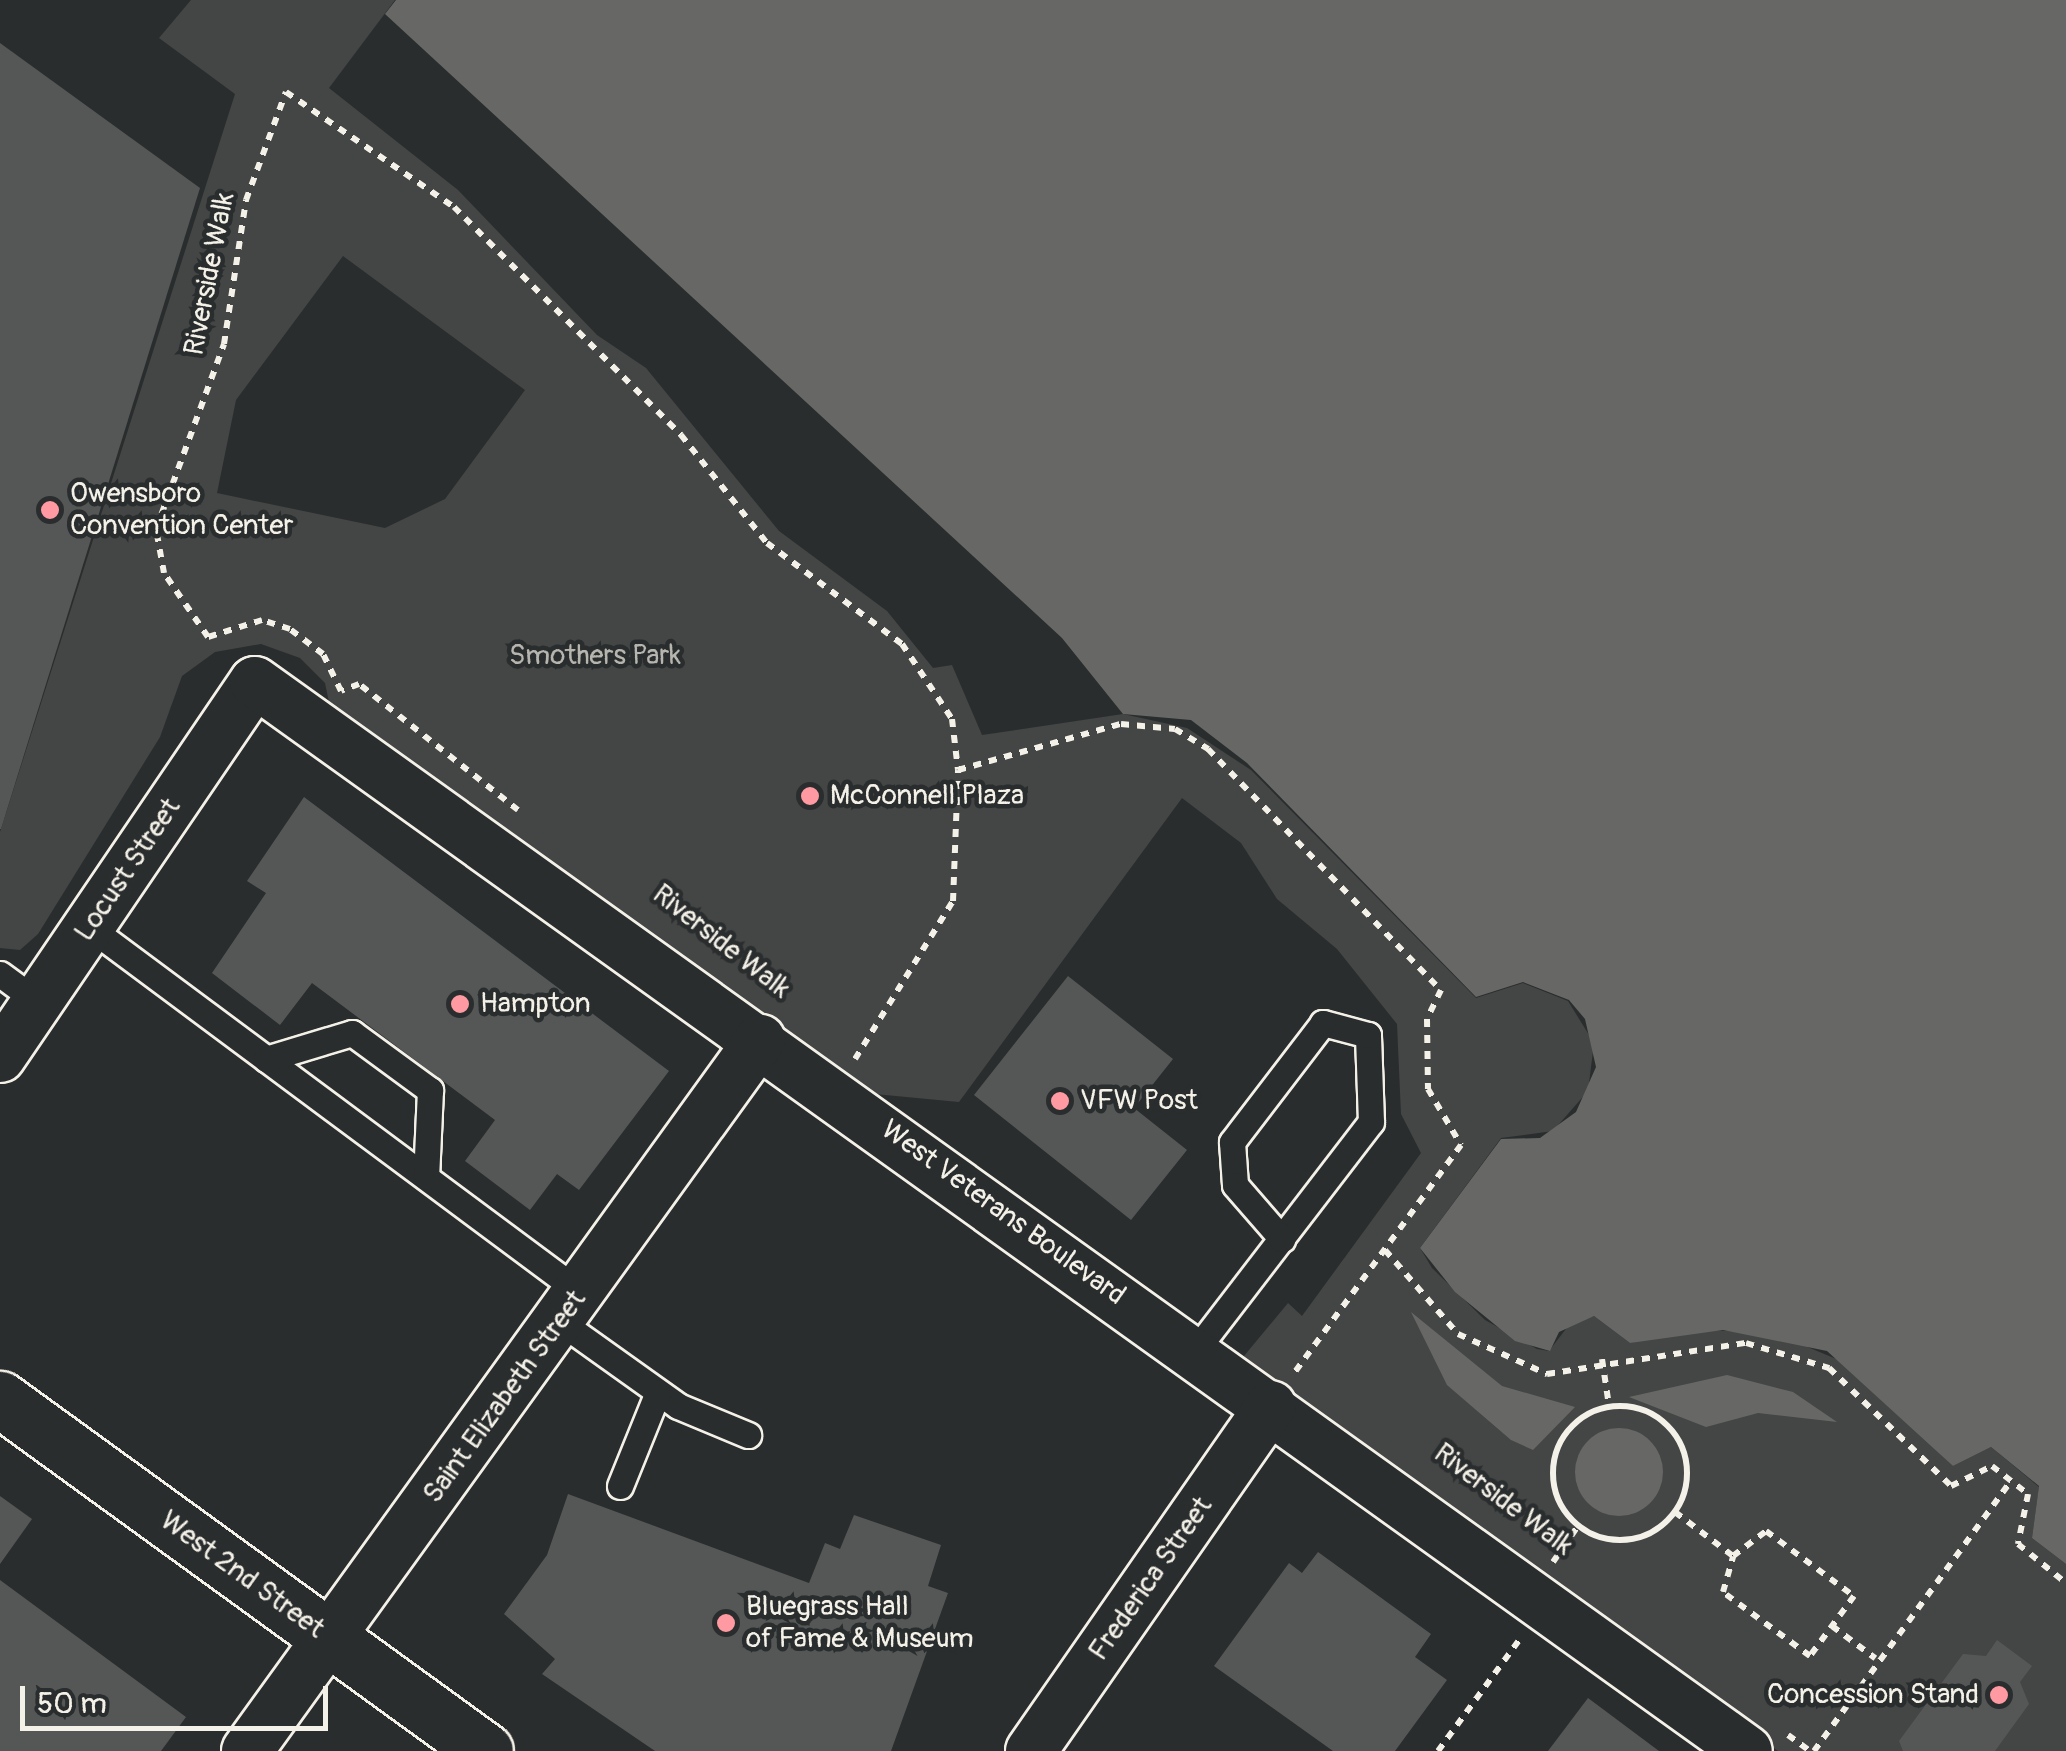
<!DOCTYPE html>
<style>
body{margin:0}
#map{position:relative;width:2066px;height:1751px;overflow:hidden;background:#2a2d2e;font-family:Pangolin,sans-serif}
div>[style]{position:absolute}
.green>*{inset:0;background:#444645}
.water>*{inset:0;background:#676866}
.round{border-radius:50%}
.building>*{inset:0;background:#555756}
.path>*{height:6px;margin-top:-3px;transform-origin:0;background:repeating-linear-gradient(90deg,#f4f1e8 0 8px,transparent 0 16px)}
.path>.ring{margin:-3px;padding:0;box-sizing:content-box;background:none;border:6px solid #f4f1e8;border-radius:50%}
.roads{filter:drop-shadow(2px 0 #f4f1e8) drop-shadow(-2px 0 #f4f1e8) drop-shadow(0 2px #f4f1e8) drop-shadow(0 -2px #f4f1e8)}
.lane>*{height:25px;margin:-12.5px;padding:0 12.5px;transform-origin:12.5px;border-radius:12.5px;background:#2a2d2e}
.street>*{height:50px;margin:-25px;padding:0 25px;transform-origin:25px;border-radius:25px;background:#2a2d2e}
.primary>*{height:55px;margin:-27.5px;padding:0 27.5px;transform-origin:27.5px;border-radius:27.5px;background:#2a2d2e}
.dots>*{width:28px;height:28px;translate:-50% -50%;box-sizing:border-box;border:5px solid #2a2d2e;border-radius:50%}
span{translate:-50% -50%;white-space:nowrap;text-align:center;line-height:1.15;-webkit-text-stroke:9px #2a2d2e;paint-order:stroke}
.street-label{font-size:28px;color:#f4f1e8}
.poi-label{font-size:28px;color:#f4f1e8}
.left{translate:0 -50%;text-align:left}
.right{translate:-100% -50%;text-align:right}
.park-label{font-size:28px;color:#b6b5af}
.scale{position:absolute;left:20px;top:1686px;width:308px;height:45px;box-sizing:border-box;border:5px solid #f4f1e8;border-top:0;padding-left:12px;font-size:30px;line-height:35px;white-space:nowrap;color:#f4f1e8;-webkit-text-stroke:8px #2a2d2e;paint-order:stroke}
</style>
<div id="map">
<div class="green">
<div style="clip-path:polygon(evenodd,191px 0,395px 0,329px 88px,458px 190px,597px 335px,646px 368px,779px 531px,887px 611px,933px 668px,952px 665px,982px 735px,1123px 714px,1187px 728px,1251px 770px,1476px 998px,1523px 983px,1568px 1001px,1594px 1043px,1588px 1091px,1553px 1131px,1501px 1138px,1420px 1248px,1432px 1268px,1485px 1320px,1537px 1349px,1549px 1351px,1572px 1321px,1594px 1316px,1630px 1343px,1683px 1329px,1774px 1333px,1846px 1363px,1953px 1466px,1991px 1447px,2039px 1487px,2032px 1538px,2066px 1564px,2066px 1751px,1778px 1751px,1239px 1362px,1288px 1303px,1302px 1316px,1421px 1153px,1401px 1114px,1397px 1024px,1337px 949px,1277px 899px,1241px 843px,1182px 798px,959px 1102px,833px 1090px,336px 736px,325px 683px,300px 658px,261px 644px,215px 652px,182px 676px,160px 737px,38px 934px,20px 950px,0 948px,0 832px,235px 94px,159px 38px,191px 0,343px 256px,525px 390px,445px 499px,385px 528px,217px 493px,236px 400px,343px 256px)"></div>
</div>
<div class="water">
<div style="clip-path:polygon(396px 0,2066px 0,2066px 1564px,2032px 1538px,2039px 1486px,1991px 1447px,1953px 1466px,1827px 1351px,1723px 1330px,1630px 1343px,1594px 1316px,1559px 1332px,1550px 1351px,1515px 1341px,1455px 1292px,1420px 1248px,1501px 1139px,1540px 1138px,1576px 1112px,1596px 1067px,1585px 1019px,1569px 1000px,1523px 982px,1476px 997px,1247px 763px,1191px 720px,1123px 714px,1062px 638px,385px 14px)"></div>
<div style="clip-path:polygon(1411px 1312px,1502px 1386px,1575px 1407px,1533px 1450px,1511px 1440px,1447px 1385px)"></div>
<div style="clip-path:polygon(1727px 1375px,1793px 1392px,1837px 1422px,1758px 1413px,1706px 1427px,1629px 1397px)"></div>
<div class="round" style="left:1575px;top:1428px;width:88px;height:88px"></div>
</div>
<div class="building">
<div style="clip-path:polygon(0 43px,200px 188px,1px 829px,0 829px)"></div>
<div style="clip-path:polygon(304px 797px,669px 1071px,579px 1190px,557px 1174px,530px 1210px,465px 1161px,495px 1120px,312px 983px,280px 1025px,212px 973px,266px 893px,247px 881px)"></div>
<div style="clip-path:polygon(1068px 976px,1173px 1059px,1134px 1108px,1187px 1150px,1131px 1220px,974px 1095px)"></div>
<div style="clip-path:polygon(568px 1494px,809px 1583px,825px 1543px,840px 1549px,854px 1515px,941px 1545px,928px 1586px,948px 1593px,891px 1751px,655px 1751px,542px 1674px,555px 1659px,504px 1614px,547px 1555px)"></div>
<div style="clip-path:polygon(0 1496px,32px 1519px,0 1564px)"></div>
<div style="clip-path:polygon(1318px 1552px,1431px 1634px,1415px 1657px,1447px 1680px,1395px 1751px,1333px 1751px,1214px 1666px,1289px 1563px,1302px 1573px)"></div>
<div style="clip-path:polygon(0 1580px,186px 1717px,161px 1751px,0 1751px)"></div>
<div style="clip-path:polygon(1997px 1640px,2032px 1666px,2020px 1682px,2029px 1704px,1995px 1751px,1903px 1751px,1899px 1741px,1963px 1654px,1986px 1656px)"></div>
<div style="clip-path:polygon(1588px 1698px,1659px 1751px,1548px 1751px)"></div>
</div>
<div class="path">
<div style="left:518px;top:810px;width:203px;rotate:-141.6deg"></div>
<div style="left:359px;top:684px;width:19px;rotate:159deg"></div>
<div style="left:341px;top:691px;width:41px;rotate:-115.9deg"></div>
<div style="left:323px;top:654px;width:41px;rotate:-142.9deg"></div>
<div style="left:290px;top:629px;width:29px;rotate:-162deg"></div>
<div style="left:262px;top:620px;width:57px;rotate:162.5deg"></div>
<div style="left:208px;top:637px;width:78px;rotate:-124.5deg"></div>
<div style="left:164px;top:573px;width:45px;rotate:-100.3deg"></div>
<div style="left:156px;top:529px;width:197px;rotate:-69.8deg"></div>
<div style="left:224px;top:344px;width:146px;rotate:-81.3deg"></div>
<div style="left:246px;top:200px;width:115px;rotate:-69.7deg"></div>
<div style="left:286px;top:92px;width:204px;rotate:34.4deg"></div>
<div style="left:454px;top:207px;width:322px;rotate:45.1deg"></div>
<div style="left:681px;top:435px;width:138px;rotate:51.5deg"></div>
<div style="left:767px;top:543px;width:169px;rotate:36.8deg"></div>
<div style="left:902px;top:644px;width:90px;rotate:56.3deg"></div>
<div style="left:952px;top:719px;width:51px;rotate:83.3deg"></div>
<div style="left:958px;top:770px;width:169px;rotate:-15.8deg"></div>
<div style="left:1121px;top:724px;width:54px;rotate:5.3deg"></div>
<div style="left:1175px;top:729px;width:39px;rotate:31deg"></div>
<div style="left:1208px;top:749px;width:335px;rotate:46deg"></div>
<div style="left:1441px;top:990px;width:32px;rotate:116deg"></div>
<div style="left:1427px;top:1019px;width:70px;rotate:89.2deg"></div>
<div style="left:1428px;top:1089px;width:65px;rotate:59.5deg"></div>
<div style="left:1461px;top:1145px;width:281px;rotate:126.2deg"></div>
<div style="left:855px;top:1059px;width:186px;rotate:-58.2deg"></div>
<div style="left:953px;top:901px;width:131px;rotate:-87.8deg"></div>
<div style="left:1385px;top:1250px;width:111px;rotate:49deg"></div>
<div style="left:1458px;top:1334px;width:98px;rotate:24.2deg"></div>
<div style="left:1547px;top:1374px;width:201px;rotate:-8.9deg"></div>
<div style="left:1746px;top:1343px;width:87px;rotate:16.8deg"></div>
<div style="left:1829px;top:1368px;width:170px;rotate:44deg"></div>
<div style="left:1951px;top:1486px;width:46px;rotate:-26deg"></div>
<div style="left:1992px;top:1466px;width:46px;rotate:37.9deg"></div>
<div style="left:2028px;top:1494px;width:51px;rotate:101.3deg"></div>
<div style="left:2018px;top:1544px;width:62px;rotate:39.1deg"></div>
<div style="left:1602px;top:1359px;width:48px;rotate:81.5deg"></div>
<div class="ring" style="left:1553px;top:1406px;width:128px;height:128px"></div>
<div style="left:1675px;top:1512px;width:73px;rotate:37.2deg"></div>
<div style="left:1766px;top:1531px;width:109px;rotate:36.5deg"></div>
<div style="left:1854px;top:1596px;width:74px;rotate:126.3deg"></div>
<div style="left:1810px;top:1656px;width:108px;rotate:-143.7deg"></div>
<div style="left:1723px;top:1592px;width:37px;rotate:-74deg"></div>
<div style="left:1733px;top:1556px;width:41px;rotate:-37.1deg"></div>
<div style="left:1553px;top:1562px;width:44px;rotate:-55.2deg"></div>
<div style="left:1832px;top:1626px;width:54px;rotate:36.7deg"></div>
<div style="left:1788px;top:1735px;width:27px;rotate:36deg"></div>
<div style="left:1438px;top:1751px;width:139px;rotate:-53.8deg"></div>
<div style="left:1814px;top:1751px;width:334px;rotate:-53.9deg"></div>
</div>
<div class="roads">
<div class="lane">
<div style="left:89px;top:927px;width:612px;rotate:36.63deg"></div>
<div style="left:0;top:974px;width:47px;rotate:36.4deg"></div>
<div style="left:266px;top:1059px;width:90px;rotate:-16.8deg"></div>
<div style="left:352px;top:1033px;width:97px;rotate:36.2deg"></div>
<div style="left:430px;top:1090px;width:87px;rotate:92.6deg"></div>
<div style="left:559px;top:1321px;width:146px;rotate:35.5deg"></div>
<div style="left:678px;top:1406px;width:76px;rotate:22.5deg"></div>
<div style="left:1195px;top:1351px;width:289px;rotate:-52.5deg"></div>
<div style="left:1371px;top:1122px;width:87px;rotate:-92deg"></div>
<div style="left:1368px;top:1035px;width:47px;rotate:-165.1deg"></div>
<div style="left:1323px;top:1023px;width:150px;rotate:127.4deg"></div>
<div style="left:1232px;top:1142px;width:43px;rotate:86deg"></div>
<div style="left:1235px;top:1185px;width:72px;rotate:49deg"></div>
<div style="left:620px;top:1486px;width:101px;rotate:-68deg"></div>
</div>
<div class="street">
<div style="left:0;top:1057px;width:453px;rotate:-55.8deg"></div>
<div style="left:255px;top:682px;width:1835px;rotate:35.62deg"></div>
<div style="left:247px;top:1751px;width:877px;rotate:-54.19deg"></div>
<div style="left:1031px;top:1751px;width:420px;rotate:-55.2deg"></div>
</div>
<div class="primary">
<div style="left:0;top:1399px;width:599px;rotate:35.97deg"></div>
</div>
</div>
<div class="dots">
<div style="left:50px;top:510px;background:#ff9aa2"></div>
<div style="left:810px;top:796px;background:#ff9aa2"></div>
<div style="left:460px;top:1004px;background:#ff9aa2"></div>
<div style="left:1060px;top:1101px;background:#ff9aa2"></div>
<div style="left:726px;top:1623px;background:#ff9aa2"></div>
<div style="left:1999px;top:1695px;background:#ff9aa2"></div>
</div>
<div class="street-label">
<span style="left:210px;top:274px;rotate:-79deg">Riverside Walk</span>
<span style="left:128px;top:870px;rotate:-56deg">Locust Street</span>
<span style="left:721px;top:942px;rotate:38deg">Riverside Walk</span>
<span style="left:1003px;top:1213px;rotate:36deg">West Veterans Boulevard</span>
<span style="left:505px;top:1397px;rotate:-54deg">Saint Elizabeth Street</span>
<span style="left:1503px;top:1500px;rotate:37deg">Riverside Walk</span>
<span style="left:242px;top:1575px;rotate:36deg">West 2nd Street</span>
<span style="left:1151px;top:1579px;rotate:-55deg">Frederica Street</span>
</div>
<div class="poi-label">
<span class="left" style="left:70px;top:510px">Owensboro<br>Convention Center</span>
<span class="left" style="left:830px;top:796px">McConnell Plaza</span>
<span class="left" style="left:480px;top:1004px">Hampton</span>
<span class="left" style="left:1080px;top:1101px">VFW Post</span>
<span class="left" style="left:746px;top:1623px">Bluegrass Hall<br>of Fame &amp; Museum</span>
<span class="right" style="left:1979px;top:1695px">Concession Stand</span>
</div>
<div class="park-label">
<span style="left:595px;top:656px">Smothers Park</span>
</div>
<div class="scale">50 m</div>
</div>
